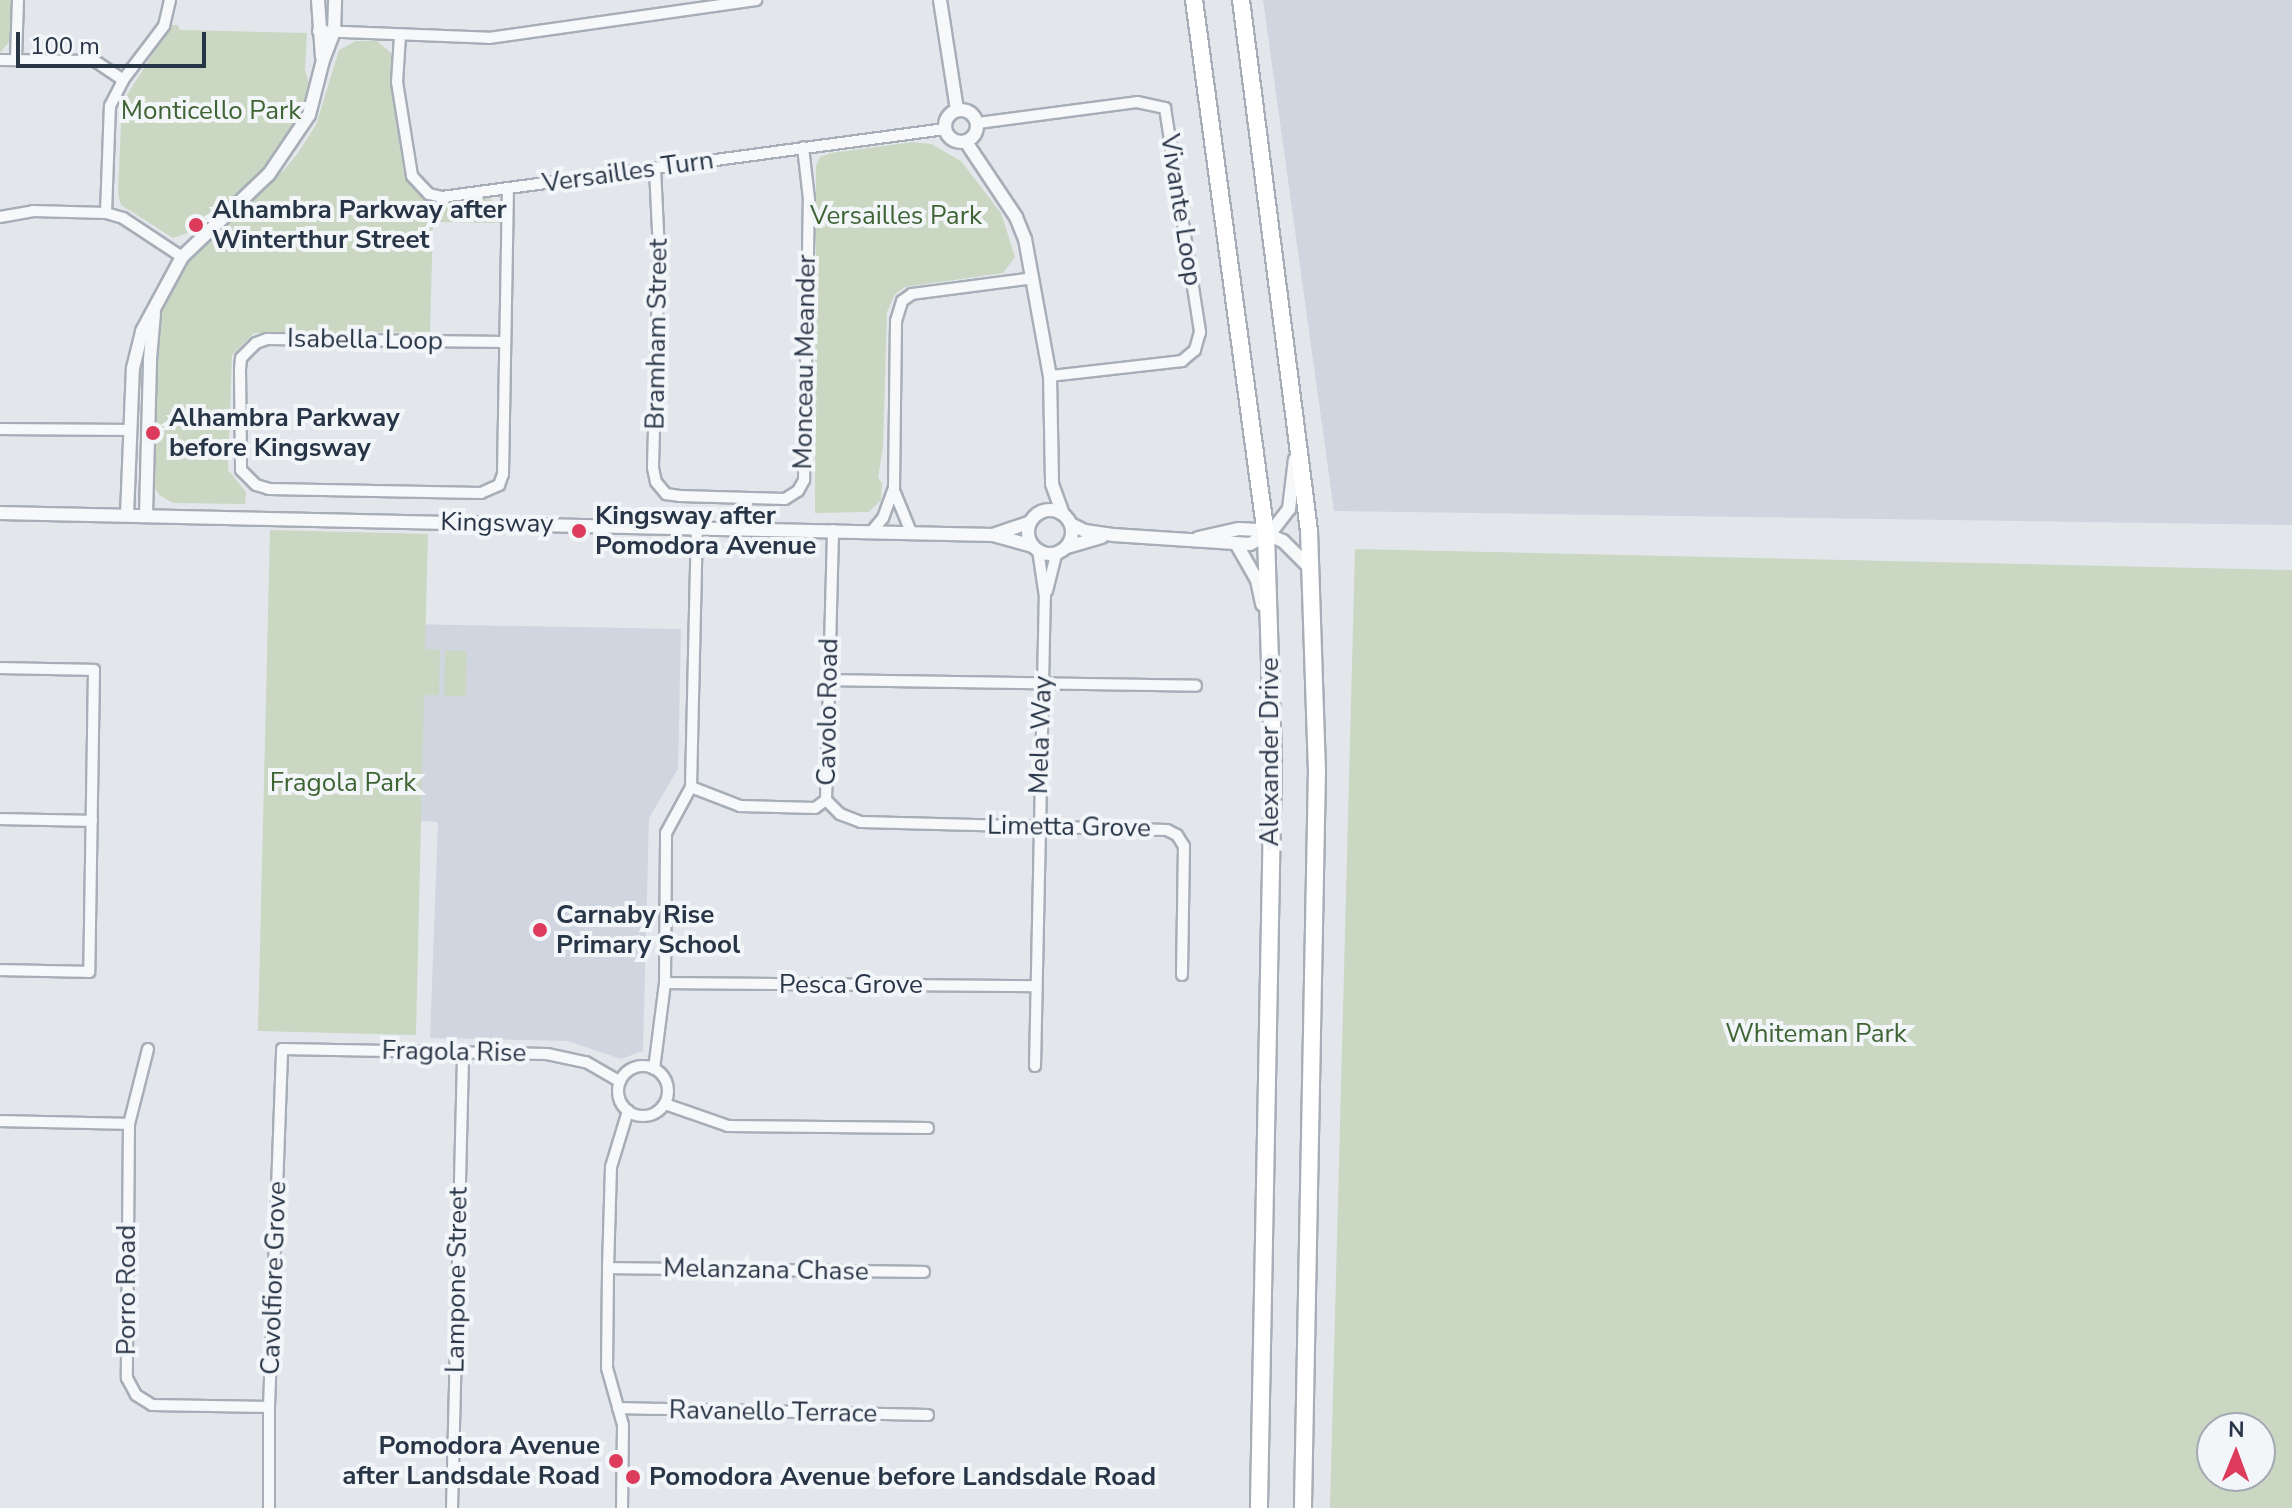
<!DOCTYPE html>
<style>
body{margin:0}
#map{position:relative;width:2292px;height:1508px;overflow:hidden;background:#e3e7ec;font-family:"Nunito Sans",sans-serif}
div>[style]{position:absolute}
.built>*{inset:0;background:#d0d6df}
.green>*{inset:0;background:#c9d7c3}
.roads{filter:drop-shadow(2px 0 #a7aeb7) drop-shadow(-2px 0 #a7aeb7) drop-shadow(0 2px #a7aeb7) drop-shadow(0 -2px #a7aeb7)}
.minor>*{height:10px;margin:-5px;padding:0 5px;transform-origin:5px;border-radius:5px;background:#f6f8fa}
.minor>.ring{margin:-5px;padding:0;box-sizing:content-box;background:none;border:10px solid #f6f8fa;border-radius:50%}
.tertiary>*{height:12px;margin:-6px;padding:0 6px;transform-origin:6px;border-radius:6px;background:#f6f8fa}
.tertiary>.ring{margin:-6px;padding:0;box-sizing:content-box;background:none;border:12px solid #f6f8fa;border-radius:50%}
.primary>*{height:16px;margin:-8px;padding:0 8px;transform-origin:8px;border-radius:8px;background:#fff}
.dots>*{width:22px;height:22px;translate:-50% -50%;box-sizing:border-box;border:4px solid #f3f6f9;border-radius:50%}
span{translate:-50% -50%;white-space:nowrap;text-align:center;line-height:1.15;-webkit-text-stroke:8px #f3f6f9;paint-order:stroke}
.park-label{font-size:26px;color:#3f6434}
.street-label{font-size:26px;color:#283547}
.poi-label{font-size:26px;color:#283547;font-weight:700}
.left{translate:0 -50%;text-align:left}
.right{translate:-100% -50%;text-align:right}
.north{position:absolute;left:2196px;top:1412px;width:80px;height:80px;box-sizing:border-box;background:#f3f6f9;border:2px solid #a2a9b2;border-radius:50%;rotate:1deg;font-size:22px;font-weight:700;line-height:32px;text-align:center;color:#283547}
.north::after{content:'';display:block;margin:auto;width:28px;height:36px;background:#dd3b5c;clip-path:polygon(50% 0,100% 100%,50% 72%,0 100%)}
.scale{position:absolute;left:16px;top:32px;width:190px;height:36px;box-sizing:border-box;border:4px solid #283547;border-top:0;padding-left:10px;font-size:24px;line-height:28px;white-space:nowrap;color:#283547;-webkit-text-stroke:6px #f3f6f9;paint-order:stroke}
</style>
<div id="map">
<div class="built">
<div style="clip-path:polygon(1263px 0,2292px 0,2292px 525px,1334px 511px)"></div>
<div style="clip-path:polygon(405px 624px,681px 629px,678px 769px,649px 818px,643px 1051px,621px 1059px,568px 1041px,430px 1038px,438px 822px,413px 820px)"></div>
</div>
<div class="green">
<div style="clip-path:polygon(0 0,13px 0,12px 38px,0 53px)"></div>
<div style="clip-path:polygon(171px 25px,178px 25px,180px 30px,307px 33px,305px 70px,310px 87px,284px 147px,264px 172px,187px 233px,173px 238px,121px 205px,118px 193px,122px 103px)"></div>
<div style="clip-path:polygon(356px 41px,377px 41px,391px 53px,404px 174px,411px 186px,427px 197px,442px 201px,489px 198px,500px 208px,502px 223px,433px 222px,430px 332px,254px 333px,232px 355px,228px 470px,246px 492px,245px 504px,173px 503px,159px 495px,151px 481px,155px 306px,182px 257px,284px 170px,298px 153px,316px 125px,339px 50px)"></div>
<div style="clip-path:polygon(913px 142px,931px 144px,961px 161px,1001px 213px,1015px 257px,1003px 273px,905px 287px,895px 294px,887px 312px,883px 446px,878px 478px,882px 483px,881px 500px,869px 512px,815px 513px,816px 166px,820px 157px,831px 153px)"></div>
<div style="clip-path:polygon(270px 530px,428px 534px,425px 649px,440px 650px,439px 695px,424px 695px,416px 1035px,258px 1031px)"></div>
<div style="clip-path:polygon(evenodd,1355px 549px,2292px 570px,2292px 1508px,1330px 1508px,1355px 549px,2212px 1428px,2260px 1428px,2260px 1476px,2212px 1476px,2212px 1428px)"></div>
<div style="clip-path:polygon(445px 650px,467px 651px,466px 696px,444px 696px)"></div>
</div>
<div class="roads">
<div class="minor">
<div style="left:318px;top:31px;width:171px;rotate:2.3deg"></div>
<div style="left:489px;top:38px;width:270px;rotate:-8.1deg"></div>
<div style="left:400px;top:36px;width:46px;rotate:93.7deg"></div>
<div style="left:397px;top:82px;width:95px;rotate:80.9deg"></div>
<div style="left:412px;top:176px;width:25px;rotate:47deg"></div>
<div style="left:429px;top:194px;width:13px;rotate:13deg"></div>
<div style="left:442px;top:197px;width:508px;rotate:-7.7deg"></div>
<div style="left:16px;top:58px;width:58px;rotate:-88deg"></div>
<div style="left:0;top:60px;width:95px;rotate:0.6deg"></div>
<div style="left:95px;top:61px;width:34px;rotate:34deg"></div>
<div style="left:978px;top:123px;width:160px;rotate:-7.5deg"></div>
<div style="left:1137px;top:102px;width:29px;rotate:12deg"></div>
<div style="left:1165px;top:108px;width:227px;rotate:81.1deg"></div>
<div style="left:1200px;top:332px;width:19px;rotate:106deg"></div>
<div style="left:1195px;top:350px;width:17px;rotate:140deg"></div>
<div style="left:1182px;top:361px;width:133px;rotate:173.5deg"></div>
<div style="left:655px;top:169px;width:82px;rotate:87.2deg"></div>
<div style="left:659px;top:251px;width:217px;rotate:91.6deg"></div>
<div style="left:653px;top:468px;width:14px;rotate:78deg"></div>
<div style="left:656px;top:482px;width:16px;rotate:50deg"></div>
<div style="left:666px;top:494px;width:14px;rotate:8deg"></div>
<div style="left:680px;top:496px;width:105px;rotate:1.6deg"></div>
<div style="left:785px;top:499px;width:15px;rotate:-32deg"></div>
<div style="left:798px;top:491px;width:13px;rotate:-61deg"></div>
<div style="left:804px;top:480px;width:281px;rotate:-89deg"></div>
<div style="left:809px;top:199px;width:52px;rotate:-96.6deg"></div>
<div style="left:106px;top:213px;width:107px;rotate:-87.9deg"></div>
<div style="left:110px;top:106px;width:29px;rotate:-63deg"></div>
<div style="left:123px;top:80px;width:68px;rotate:-52.8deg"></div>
<div style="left:164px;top:26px;width:27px;rotate:-77deg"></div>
<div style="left:0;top:217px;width:34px;rotate:-10deg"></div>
<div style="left:33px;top:211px;width:73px;rotate:1.6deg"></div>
<div style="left:106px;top:213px;width:18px;rotate:16deg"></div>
<div style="left:123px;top:218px;width:71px;rotate:33.5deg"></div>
<div style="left:505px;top:342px;width:238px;rotate:-179.3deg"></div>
<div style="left:267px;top:339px;width:12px;rotate:160deg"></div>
<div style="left:256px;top:343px;width:21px;rotate:135deg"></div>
<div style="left:241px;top:358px;width:12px;rotate:95deg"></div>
<div style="left:240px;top:370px;width:100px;rotate:89.4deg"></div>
<div style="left:241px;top:470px;width:21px;rotate:45deg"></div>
<div style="left:256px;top:485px;width:14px;rotate:17deg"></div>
<div style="left:269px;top:489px;width:212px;rotate:1.1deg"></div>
<div style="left:481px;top:493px;width:20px;rotate:-24deg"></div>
<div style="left:499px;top:485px;width:12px;rotate:-70deg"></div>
<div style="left:503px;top:474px;width:285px;rotate:-89deg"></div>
<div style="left:0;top:429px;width:129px;rotate:0.4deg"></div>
<div style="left:895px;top:493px;width:42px;rotate:67.7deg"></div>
<div style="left:872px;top:531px;width:17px;rotate:-50deg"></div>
<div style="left:883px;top:518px;width:33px;rotate:-70deg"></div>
<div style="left:894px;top:487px;width:166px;rotate:-89.3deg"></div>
<div style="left:896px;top:321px;width:21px;rotate:-73deg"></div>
<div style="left:902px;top:301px;width:12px;rotate:-35deg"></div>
<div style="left:912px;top:294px;width:122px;rotate:-7.5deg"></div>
<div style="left:1047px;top:591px;width:38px;rotate:-76deg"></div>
<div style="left:0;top:668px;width:94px;rotate:1.2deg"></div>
<div style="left:94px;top:670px;width:302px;rotate:90.9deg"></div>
<div style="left:89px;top:972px;width:89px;rotate:-178.7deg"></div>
<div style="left:828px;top:680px;width:368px;rotate:0.9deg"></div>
<div style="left:691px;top:787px;width:53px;rotate:21.2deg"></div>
<div style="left:740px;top:806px;width:75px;rotate:1.5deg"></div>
<div style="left:815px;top:808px;width:14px;rotate:-36deg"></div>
<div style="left:826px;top:800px;width:270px;rotate:-88.5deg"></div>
<div style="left:826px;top:800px;width:20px;rotate:45deg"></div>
<div style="left:840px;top:814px;width:22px;rotate:21deg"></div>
<div style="left:861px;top:822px;width:306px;rotate:1.5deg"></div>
<div style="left:1167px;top:830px;width:11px;rotate:27deg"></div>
<div style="left:1177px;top:835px;width:13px;rotate:58deg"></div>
<div style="left:1184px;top:846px;width:129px;rotate:90.9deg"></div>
<div style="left:0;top:819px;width:92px;rotate:1.2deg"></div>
<div style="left:665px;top:983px;width:371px;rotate:0.5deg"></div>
<div style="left:148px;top:1049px;width:77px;rotate:104.2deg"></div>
<div style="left:129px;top:1124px;width:254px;rotate:90.5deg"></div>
<div style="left:127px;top:1378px;width:19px;rotate:62deg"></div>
<div style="left:136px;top:1395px;width:19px;rotate:32deg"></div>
<div style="left:152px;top:1405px;width:117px;rotate:1deg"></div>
<div style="left:1035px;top:1066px;width:469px;rotate:-88.8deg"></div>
<div style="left:1045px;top:597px;width:48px;rotate:-98.5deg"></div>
<div class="ring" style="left:618px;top:1066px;width:40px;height:40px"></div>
<div style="left:654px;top:1069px;width:87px;rotate:-82.7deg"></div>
<div style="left:665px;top:983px;width:150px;rotate:-89.6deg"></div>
<div style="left:666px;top:833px;width:52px;rotate:-61.5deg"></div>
<div style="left:691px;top:787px;width:259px;rotate:-88.7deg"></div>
<div style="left:665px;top:1104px;width:67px;rotate:19.2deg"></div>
<div style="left:728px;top:1126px;width:200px;rotate:0.6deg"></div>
<div style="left:0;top:1121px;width:129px;rotate:1.3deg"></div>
<div style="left:608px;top:1268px;width:316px;rotate:0.7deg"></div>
<div style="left:618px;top:1408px;width:310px;rotate:1.3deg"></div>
<div style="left:269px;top:1508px;width:101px;rotate:-90deg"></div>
<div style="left:269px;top:1407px;width:358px;rotate:-87.9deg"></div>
<div style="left:282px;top:1049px;width:265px;rotate:1.1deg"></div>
<div style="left:547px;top:1054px;width:40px;rotate:12deg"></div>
<div style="left:586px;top:1062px;width:39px;rotate:30deg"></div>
<div style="left:452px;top:1508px;width:456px;rotate:-88.6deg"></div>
<div style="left:622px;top:1508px;width:83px;rotate:-89.3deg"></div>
<div style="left:623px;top:1425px;width:59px;rotate:-105.7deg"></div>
<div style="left:607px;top:1368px;width:100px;rotate:-89.4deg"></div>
<div style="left:608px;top:1268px;width:101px;rotate:-88.3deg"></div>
<div style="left:611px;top:1167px;width:59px;rotate:-73.1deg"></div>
</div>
<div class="tertiary">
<div style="left:318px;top:0;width:57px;rotate:86deg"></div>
<div style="left:940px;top:0;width:111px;rotate:81.2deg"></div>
<div class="ring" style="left:945px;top:110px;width:20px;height:20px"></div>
<div style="left:966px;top:142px;width:90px;rotate:56.3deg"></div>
<div style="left:1016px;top:217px;width:24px;rotate:68deg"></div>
<div style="left:1025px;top:239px;width:139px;rotate:79.7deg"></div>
<div style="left:1050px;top:376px;width:108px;rotate:88.9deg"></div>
<div style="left:1052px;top:484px;width:32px;rotate:70deg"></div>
<div class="ring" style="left:1028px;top:510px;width:32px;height:32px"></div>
<div style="left:0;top:513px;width:993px;rotate:1.27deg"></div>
<div style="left:993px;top:535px;width:39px;rotate:-19deg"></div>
<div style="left:127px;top:515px;width:147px;rotate:-87.7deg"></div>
<div style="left:133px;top:368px;width:38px;rotate:-76deg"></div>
<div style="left:142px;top:331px;width:84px;rotate:-61.6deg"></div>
<div style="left:182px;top:257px;width:120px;rotate:-43.7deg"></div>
<div style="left:269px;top:174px;width:71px;rotate:-55.9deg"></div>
<div style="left:309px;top:115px;width:57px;rotate:-75.7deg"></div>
<div style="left:323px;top:60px;width:30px;rotate:-69deg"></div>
<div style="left:334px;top:32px;width:32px;rotate:-88deg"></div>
<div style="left:146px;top:515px;width:156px;rotate:-88.5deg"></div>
<div style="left:150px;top:359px;width:46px;rotate:-85deg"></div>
<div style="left:1071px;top:524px;width:16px;rotate:27deg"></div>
<div style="left:1085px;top:531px;width:28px;rotate:8deg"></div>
<div style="left:1113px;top:535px;width:137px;rotate:3.8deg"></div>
<div style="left:1250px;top:544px;width:24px;rotate:-30deg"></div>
<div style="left:1271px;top:532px;width:29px;rotate:-52deg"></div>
<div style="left:1289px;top:509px;width:50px;rotate:-83.2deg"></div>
<div style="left:993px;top:535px;width:41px;rotate:15.4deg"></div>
<div style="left:1198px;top:538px;width:42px;rotate:-12.4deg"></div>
<div style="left:1239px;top:529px;width:19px;rotate:3deg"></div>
<div style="left:1258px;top:530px;width:27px;rotate:24deg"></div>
<div style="left:1283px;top:541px;width:40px;rotate:45deg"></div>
<div style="left:1237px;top:545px;width:40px;rotate:60.3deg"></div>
<div style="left:1257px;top:580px;width:25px;rotate:78deg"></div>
<div style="left:1067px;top:547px;width:36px;rotate:-16deg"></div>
</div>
<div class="primary">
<div style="left:1194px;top:0;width:540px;rotate:82.34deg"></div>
<div style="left:1266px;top:535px;width:227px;rotate:88.2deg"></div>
<div style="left:1273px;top:762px;width:746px;rotate:91.08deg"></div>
<div style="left:1241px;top:0;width:535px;rotate:82.7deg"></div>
<div style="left:1309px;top:531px;width:238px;rotate:88.1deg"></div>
<div style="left:1317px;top:769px;width:739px;rotate:91.09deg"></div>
</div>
</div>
<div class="dots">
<div style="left:196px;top:225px;background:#dd3b5c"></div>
<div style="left:153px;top:433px;background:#dd3b5c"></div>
<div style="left:579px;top:531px;background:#dd3b5c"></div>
<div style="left:540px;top:930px;background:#dd3b5c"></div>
<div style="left:616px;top:1461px;background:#dd3b5c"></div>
<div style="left:633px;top:1477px;background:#dd3b5c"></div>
</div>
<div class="park-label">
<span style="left:211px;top:111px">Monticello Park</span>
<span style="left:896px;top:216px">Versailles Park</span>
<span style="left:343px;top:783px">Fragola Park</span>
<span style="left:1816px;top:1034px">Whiteman Park</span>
</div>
<div class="street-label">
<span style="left:628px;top:172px;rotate:-8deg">Versailles Turn</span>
<span style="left:1181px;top:210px;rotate:81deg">Vivante Loop</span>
<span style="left:657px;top:334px;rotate:-89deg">Bramham Street</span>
<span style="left:365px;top:340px;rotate:1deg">Isabella Loop</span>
<span style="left:805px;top:362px;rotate:-89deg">Monceau Meander</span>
<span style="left:497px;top:523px;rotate:1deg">Kingsway</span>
<span style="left:828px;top:712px;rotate:-89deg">Cavolo Road</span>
<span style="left:1041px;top:735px;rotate:-88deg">Mela Way</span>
<span style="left:1270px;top:752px;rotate:-90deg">Alexander Drive</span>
<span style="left:1069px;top:827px;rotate:1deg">Limetta Grove</span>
<span style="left:851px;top:985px">Pesca Grove</span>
<span style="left:454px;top:1052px;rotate:1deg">Fragola Rise</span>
<span style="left:766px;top:1270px;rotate:1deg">Melanzana Chase</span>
<span style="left:274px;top:1278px;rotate:-88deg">Cavolfiore Grove</span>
<span style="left:457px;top:1280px;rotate:-89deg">Lampone Street</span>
<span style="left:127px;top:1290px;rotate:-90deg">Porro Road</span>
<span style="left:773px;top:1412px;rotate:1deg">Ravanello Terrace</span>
</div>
<div class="poi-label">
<span class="left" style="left:212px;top:225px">Alhambra Parkway after<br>Winterthur Street</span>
<span class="left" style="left:169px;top:433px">Alhambra Parkway<br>before Kingsway</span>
<span class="left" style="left:595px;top:531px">Kingsway after<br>Pomodora Avenue</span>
<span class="left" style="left:556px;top:930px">Carnaby Rise<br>Primary School</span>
<span class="right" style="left:600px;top:1461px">Pomodora Avenue<br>after Landsdale Road</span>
<span class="left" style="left:649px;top:1477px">Pomodora Avenue before Landsdale Road</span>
</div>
<div class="north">N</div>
<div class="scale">100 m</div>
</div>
